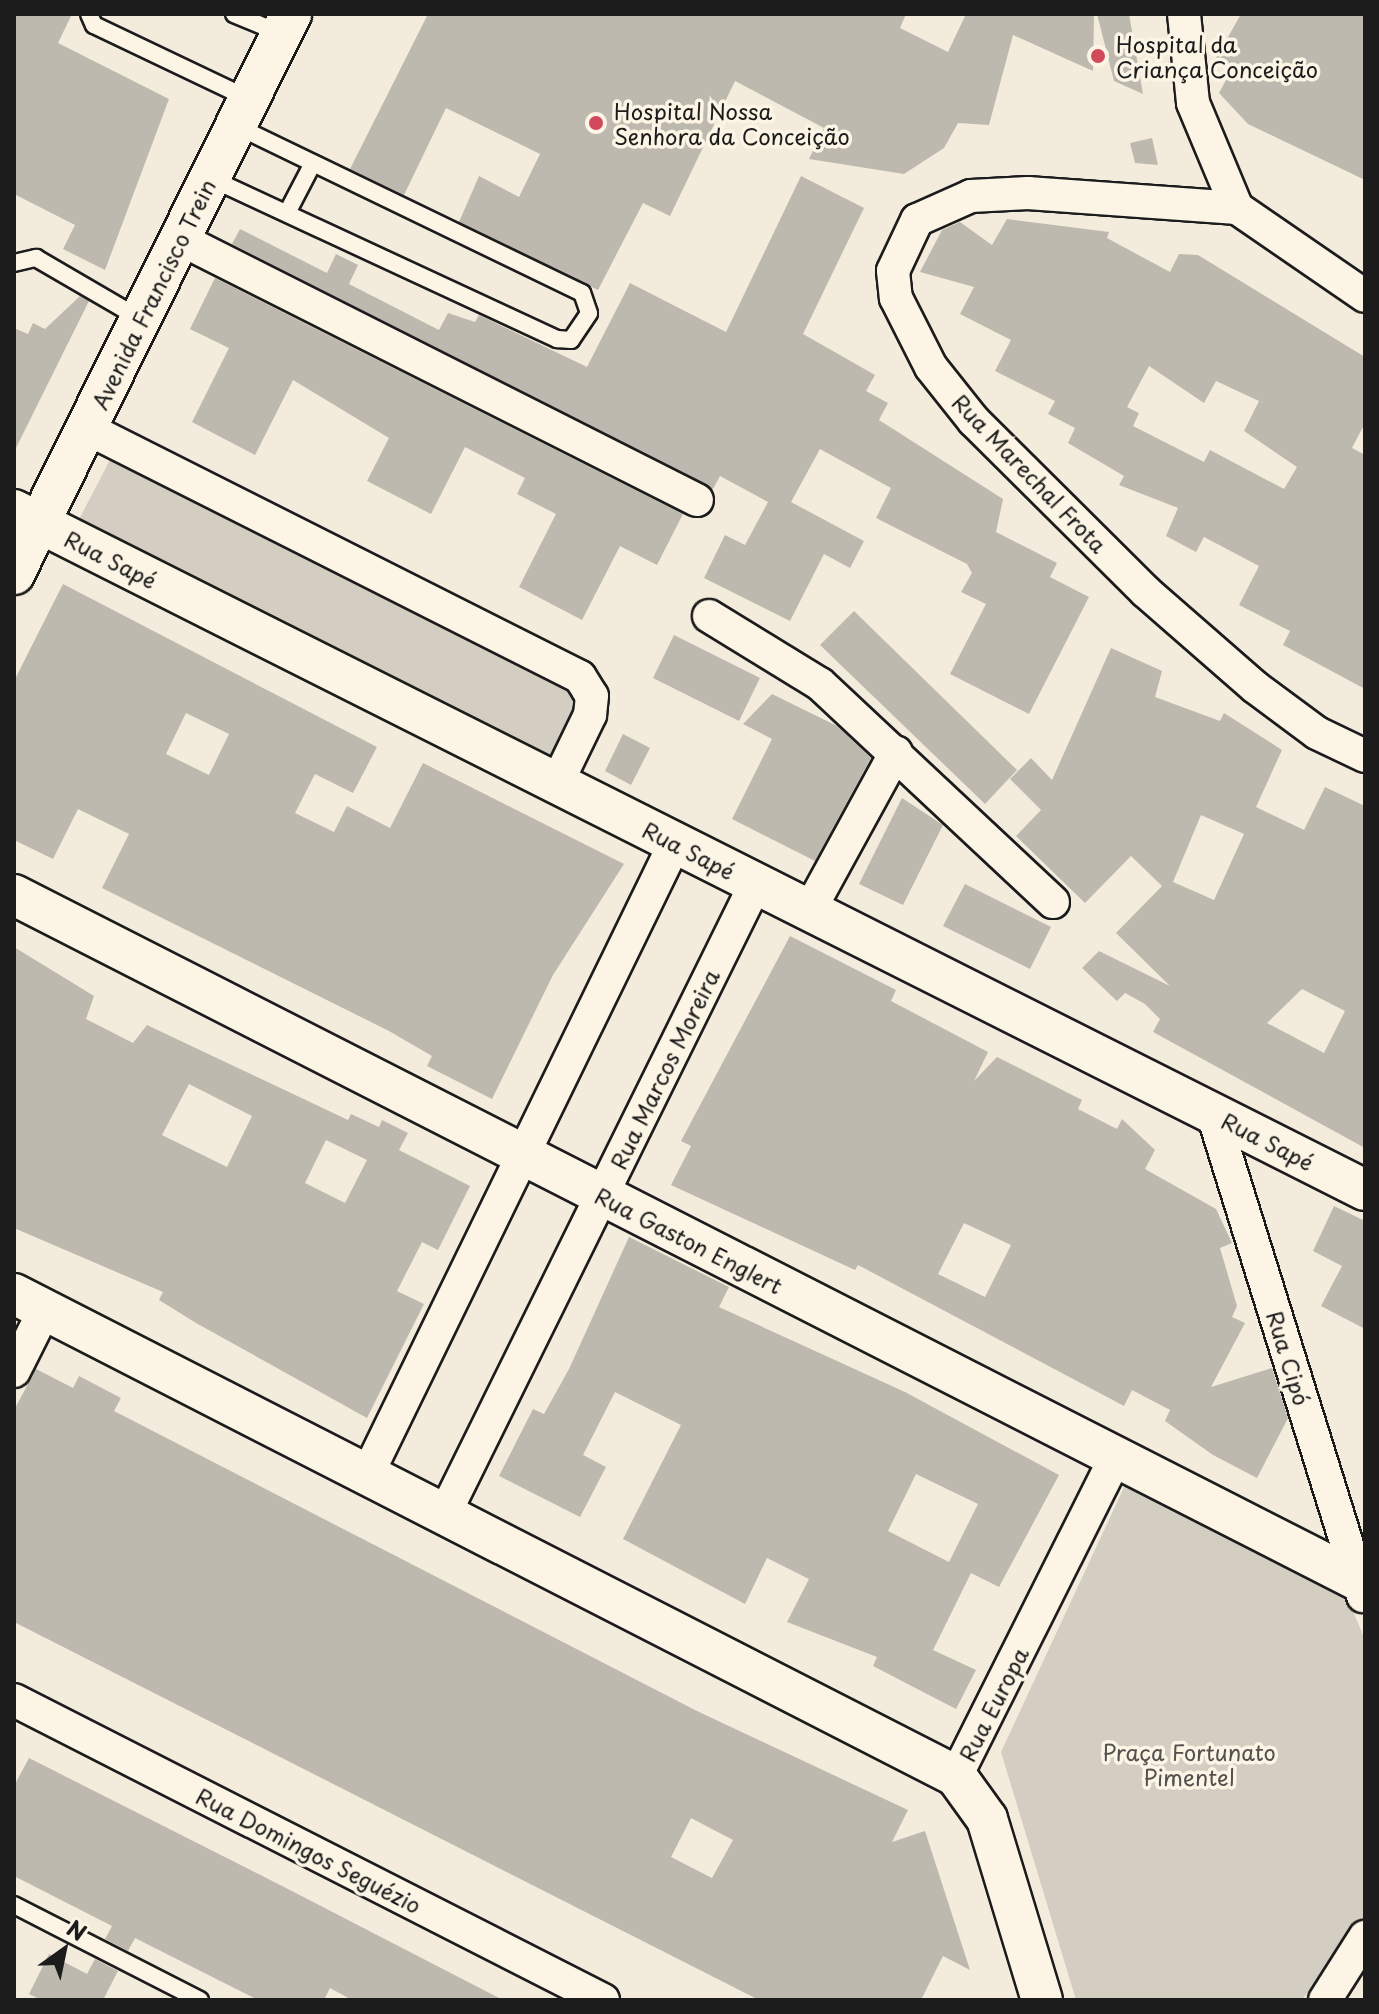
<!DOCTYPE html>
<meta charset="utf-8">
<style>
body{margin:0}
#map{position:relative;width:1379px;height:2014px;overflow:hidden;background:#f3ecdd;font-family:"Playpen Sans",sans-serif}
div>[style]{position:absolute}
.green>*{inset:0;background:#d3cec1}
.building>*{inset:0;background:#beb9ae}
.roads{filter:drop-shadow(2px 0 #1c1c1c) drop-shadow(-2px 0 #1c1c1c) drop-shadow(0 2px #1c1c1c) drop-shadow(0 -2px #1c1c1c)}
.service>*{height:16px;margin:-8px;padding:0 8px;transform-origin:8px;border-radius:8px;background:#fcf5e5}
.minor>*{height:32px;margin:-16px;padding:0 16px;transform-origin:16px;border-radius:16px;background:#fcf5e5}
.tertiary>*{height:40px;margin:-20px;padding:0 20px;transform-origin:20px;border-radius:20px;background:#fcf5e5}
.dots>*{width:22px;height:22px;translate:-50% -50%;box-sizing:border-box;border:4px solid #fcf5e5;border-radius:50%}
span{translate:-50% -50%;white-space:nowrap;text-align:center;line-height:1.15;-webkit-text-stroke:7px #fcf5e5;paint-order:stroke}
.poi-label{font-size:22px;color:#1c1c1c}
.left{translate:0 -50%;text-align:left}
.street-label{font-size:22px;color:#1c1c1c}
.park-label{font-size:22px;color:#53514e}
.frame{position:absolute;inset:0;border:16px solid #1c1c1c;pointer-events:none}
.north{position:absolute;left:24px;top:1910px;width:80px;height:80px;-webkit-text-stroke:6px #fcf5e5;paint-order:stroke;rotate:33deg;font-size:22px;font-weight:700;line-height:32px;text-align:center;color:#1c1c1c}
.north::after{content:'';display:block;margin:auto;width:28px;height:36px;background:#1c1c1c;clip-path:polygon(50% 0,100% 100%,50% 72%,0 100%)}
</style>
<div id="map">
<div class="green">
<div style="clip-path:polygon(113px 454px,571px 685px,579px 716px,555px 770px,74px 529px)"></div>
<div style="clip-path:polygon(1126px 1483px,1346px 1594px,1365px 1640px,1365px 1917px,1302px 2000px,1076px 2000px,1001px 1752px)"></div>
</div>
<div class="building">
<div style="clip-path:polygon(14px 14px,72px 14px,58px 43px,169px 99px,105px 270px,63px 249px,75px 225px,14px 194px)"></div>
<div style="clip-path:polygon(428px 14px,906px 14px,900px 28px,948px 52px,966px 14px,1094px 14px,1093px 71px,1013px 35px,989px 125px,958px 123px,944px 148px,904px 174px,809px 159px,824px 128px,735px 81px,670px 216px,643px 203px,598px 290px,459px 222px,479px 176px,519px 197px,540px 154px,446px 108px,404px 195px,350px 169px)"></div>
<div style="clip-path:polygon(1097px 14px,1129px 14px,1143px 94px,1114px 81px)"></div>
<div style="clip-path:polygon(1241px 14px,1365px 14px,1365px 180px,1248px 124px,1219px 93px,1232px 69px,1215px 60px)"></div>
<div style="clip-path:polygon(1152px 138px,1158px 165px,1135px 163px,1130px 143px)"></div>
<div style="clip-path:polygon(801px 176px,864px 208px,803px 334px,875px 375px,866px 391px,888px 403px,879px 420px,1003px 499px,996px 532px,1057px 563px,1050px 577px,1089px 597px,1029px 714px,950px 674px,986px 604px,961px 592px,972px 573px,967px 564px,876px 518px,891px 488px,820px 449px,791px 502px,864px 541px,850px 568px,824px 554px,790px 621px,704px 578px,725px 535px,745px 545px,768px 502px,720px 476px,713px 489px,232px 244px,240px 229px,327px 273px,336px 254px,358px 265px,349px 284px,439px 330px,448px 313px,475px 322px,479px 315px,587px 367px,630px 283px,726px 332px)"></div>
<div style="clip-path:polygon(evenodd,1007px 219px,1109px 232px,1107px 238px,1170px 272px,1179px 254px,1198px 255px,1365px 357px,1365px 423px,1352px 448px,1365px 455px,1365px 689px,1283px 645px,1290px 631px,1239px 605px,1259px 566px,1204px 537px,1196px 552px,1166px 536px,1178px 508px,1119px 485px,1124px 476px,1068px 443px,1075px 428px,1048px 414px,1055px 401px,995px 371px,1011px 340px,960px 314px,974px 287px,920px 272px,942px 230px,960px 222px,992px 245px,1007px 219px,1149px 366px,1204px 403px,1216px 381px,1259px 401px,1244px 431px,1297px 467px,1284px 489px,1210px 450px,1204px 462px,1133px 426px,1139px 413px,1127px 407px,1149px 366px)"></div>
<div style="clip-path:polygon(215px 278px,683px 514px,657px 565px,620px 546px,582px 620px,519px 587px,556px 514px,517px 494px,525px 478px,465px 447px,431px 514px,367px 481px,389px 438px,293px 380px,255px 455px,192px 422px,229px 348px,190px 329px)"></div>
<div style="clip-path:polygon(80px 296px,89px 301px,14px 452px,14px 328px,28px 334px,33px 323px,45px 329px)"></div>
<div style="clip-path:polygon(evenodd,63px 584px,377px 747px,353px 793px,315px 774px,295px 813px,334px 832px,347px 806px,390px 828px,423px 763px,624px 864px,553px 975px,492px 1099px,427px 1066px,432px 1056px,389px 1031px,102px 888px,129px 834px,78px 809px,53px 859px,14px 840px,14px 681px,63px 584px,186px 713px,229px 734px,209px 775px,166px 754px,186px 713px)"></div>
<div style="clip-path:polygon(854px 611px,1017px 770px,985px 804px,820px 645px)"></div>
<div style="clip-path:polygon(674px 635px,760px 678px,739px 721px,653px 678px)"></div>
<div style="clip-path:polygon(evenodd,1111px 648px,1162px 671px,1155px 697px,1220px 721px,1224px 713px,1282px 750px,1256px 807px,1304px 830px,1325px 787px,1365px 806px,1365px 1148px,1153px 1032px,1160px 1019px,1145px 1004px,1125px 993px,1117px 1001px,1082px 968px,1099px 951px,1170px 986px,1116px 933px,1162px 886px,1131px 856px,1085px 903px,1016px 836px,1041px 810px,1010px 779px,1031px 758px,1052px 780px,1111px 648px,1201px 815px,1244px 834px,1214px 900px,1173px 882px,1201px 815px,1111px 648px,1302px 989px,1345px 1011px,1324px 1053px,1267px 1023px,1302px 989px)"></div>
<div style="clip-path:polygon(772px 694px,837px 726px,871px 758px,815px 861px,732px 819px,772px 739px,743px 724px)"></div>
<div style="clip-path:polygon(623px 734px,650px 748px,631px 785px,605px 771px)"></div>
<div style="clip-path:polygon(902px 798px,943px 825px,903px 905px,859px 884px)"></div>
<div style="clip-path:polygon(965px 884px,1051px 927px,1030px 969px,943px 926px)"></div>
<div style="clip-path:polygon(evenodd,790px 936px,896px 990px,891px 1001px,988px 1052px,974px 1081px,997px 1057px,1082px 1100px,1078px 1109px,1117px 1129px,1122px 1119px,1155px 1150px,1145px 1169px,1216px 1209px,1232px 1243px,1220px 1248px,1237px 1306px,1232px 1317px,1245px 1323px,1211px 1387px,1272px 1368px,1288px 1418px,1257px 1478px,1213px 1455px,1165px 1421px,1170px 1410px,1132px 1390px,1124px 1406px,858px 1265px,855px 1270px,671px 1185px,691px 1146px,681px 1141px,790px 936px,964px 1223px,1011px 1245px,985px 1297px,938px 1274px,964px 1223px)"></div>
<div style="clip-path:polygon(evenodd,14px 947px,94px 996px,86px 1019px,133px 1043px,147px 1025px,348px 1120px,351px 1114px,379px 1127px,382px 1120px,408px 1133px,399px 1150px,470px 1186px,438px 1250px,422px 1242px,397px 1291px,424px 1304px,367px 1418px,196px 1323px,159px 1300px,163px 1292px,14px 1228px,14px 947px,189px 1084px,252px 1116px,227px 1167px,162px 1135px,189px 1084px,14px 947px,326px 1140px,367px 1160px,345px 1203px,305px 1183px,326px 1140px)"></div>
<div style="clip-path:polygon(1334px 1206px,1365px 1221px,1365px 1329px,1321px 1306px,1342px 1266px,1313px 1251px)"></div>
<div style="clip-path:polygon(evenodd,629px 1237px,729px 1287px,719px 1307px,905px 1392px,1059px 1475px,999px 1587px,971px 1573px,933px 1650px,976px 1670px,956px 1709px,873px 1666px,877px 1657px,787px 1622px,809px 1579px,767px 1558px,745px 1604px,623px 1539px,681px 1425px,615px 1392px,583px 1455px,606px 1467px,580px 1517px,499px 1476px,533px 1409px,544px 1414px,569px 1369px,629px 1237px,916px 1474px,978px 1504px,949px 1562px,888px 1531px,916px 1474px)"></div>
<div style="clip-path:polygon(evenodd,36px 1369px,73px 1388px,79px 1376px,121px 1398px,114px 1411px,697px 1711px,908px 1810px,892px 1842px,925px 1831px,970px 1970px,943px 1956px,921px 2000px,759px 2000px,14px 1622px,14px 1410px,36px 1369px,691px 1818px,733px 1840px,712px 1878px,671px 1857px,691px 1818px)"></div>
<div style="clip-path:polygon(29px 1758px,286px 1888px,503px 2000px,352px 2000px,330px 1988px,324px 2000px,258px 2000px,135px 1938px,128px 1951px,105px 1939px,112px 1926px,14px 1876px,14px 1786px)"></div>
<div style="clip-path:polygon(49px 1954px,87px 1974px,95px 1959px,118px 1971px,103px 2000px,41px 2000px,29px 1994px)"></div>
</div>
<div class="roads">
<div class="service">
<div style="left:89px;top:14px;width:12px;rotate:66deg"></div>
<div style="left:94px;top:25px;width:172px;rotate:25.5deg"></div>
<div style="left:234px;top:14px;width:50px;rotate:22.4deg"></div>
<div style="left:210px;top:178px;width:383px;rotate:24.9deg"></div>
<div style="left:557px;top:339px;width:14px;rotate:4deg"></div>
<div style="left:571px;top:340px;width:32px;rotate:-56deg"></div>
<div style="left:589px;top:313px;width:21px;rotate:-109deg"></div>
<div style="left:582px;top:293px;width:384px;rotate:-154.2deg"></div>
<div style="left:287px;top:213px;width:56px;rotate:-62.5deg"></div>
<div style="left:14px;top:263px;width:23px;rotate:-13deg"></div>
<div style="left:36px;top:258px;width:121px;rotate:30.2deg"></div>
<div style="left:14px;top:1905px;width:209px;rotate:27.1deg"></div>
</div>
<div class="minor">
<div style="left:1184px;top:14px;width:89px;rotate:84.2deg"></div>
<div style="left:1193px;top:103px;width:114px;rotate:67.3deg"></div>
<div style="left:1237px;top:208px;width:210px;rotate:-175.9deg"></div>
<div style="left:1028px;top:193px;width:57px;rotate:177deg"></div>
<div style="left:971px;top:196px;width:59px;rotate:156deg"></div>
<div style="left:917px;top:220px;width:56px;rotate:115.2deg"></div>
<div style="left:893px;top:271px;width:27px;rotate:84deg"></div>
<div style="left:896px;top:298px;width:77px;rotate:63.1deg"></div>
<div style="left:931px;top:367px;width:69px;rotate:51.5deg"></div>
<div style="left:974px;top:421px;width:241px;rotate:44.8deg"></div>
<div style="left:1145px;top:591px;width:146px;rotate:41.1deg"></div>
<div style="left:1255px;top:687px;width:77px;rotate:36.6deg"></div>
<div style="left:1317px;top:733px;width:53px;rotate:25.6deg"></div>
<div style="left:1237px;top:208px;width:155px;rotate:34.5deg"></div>
<div style="left:180px;top:239px;width:579px;rotate:26.79deg"></div>
<div style="left:86px;top:428px;width:553px;rotate:26.75deg"></div>
<div style="left:580px;top:677px;width:22px;rotate:58deg"></div>
<div style="left:592px;top:696px;width:19px;rotate:96deg"></div>
<div style="left:590px;top:715px;width:76px;rotate:115.9deg"></div>
<div style="left:709px;top:616px;width:130px;rotate:31.5deg"></div>
<div style="left:820px;top:684px;width:319px;rotate:43.1deg"></div>
<div style="left:809px;top:911px;width:181px;rotate:-61.3deg"></div>
<div style="left:1213px;top:1114px;width:505px;rotate:72.71deg"></div>
<div style="left:14px;top:1371px;width:69px;rotate:-63.4deg"></div>
<div style="left:368px;top:1473px;width:701px;rotate:-64.02deg"></div>
<div style="left:445px;top:1513px;width:703px;rotate:-63.73deg"></div>
<div style="left:14px;top:1700px;width:661px;rotate:26.99deg"></div>
<div style="left:956px;top:1776px;width:357px;rotate:-63.4deg"></div>
<div style="left:1325px;top:2000px;width:75px;rotate:-57.6deg"></div>
</div>
<div class="tertiary">
<div style="left:14px;top:510px;width:1512px;rotate:26.72deg"></div>
<div style="left:14px;top:574px;width:625px;rotate:-63.68deg"></div>
<div style="left:14px;top:895px;width:1517px;rotate:27.02deg"></div>
<div style="left:14px;top:1294px;width:1058px;rotate:27.1deg"></div>
<div style="left:956px;top:1776px;width:53px;rotate:54.2deg"></div>
<div style="left:987px;top:1819px;width:189px;rotate:73.1deg"></div>
</div>
</div>
<div class="dots">
<div style="left:1098px;top:56px;background:#d1495b"></div>
<div style="left:596px;top:123px;background:#d1495b"></div>
</div>
<div class="poi-label">
<span class="left" style="left:1116px;top:56px">Hospital da<br>Criança Conceição</span>
<span class="left" style="left:614px;top:123px">Hospital Nossa<br>Senhora da Conceição</span>
</div>
<div class="street-label">
<span style="left:153px;top:294px;rotate:-64deg">Avenida Francisco Trein</span>
<span style="left:1030px;top:473px;rotate:46deg">Rua Marechal Frota</span>
<span style="left:111px;top:559px;rotate:27deg">Rua Sapé</span>
<span style="left:689px;top:850px;rotate:27deg">Rua Sapé</span>
<span style="left:664px;top:1069px;rotate:-64deg">Rua Marcos Moreira</span>
<span style="left:1268px;top:1141px;rotate:27deg">Rua Sapé</span>
<span style="left:689px;top:1240px;rotate:27deg">Rua Gaston Englert</span>
<span style="left:1289px;top:1358px;rotate:73deg">Rua Cipó</span>
<span style="left:993px;top:1704px;rotate:-63deg">Rua Europa</span>
<span style="left:309px;top:1850px;rotate:27deg">Rua Domingos Seguézio</span>
</div>
<div class="park-label">
<span style="left:1189px;top:1764px">Praça Fortunato<br>Pimentel</span>
</div>
<div class="frame"></div>
<div class="north">N</div>
</div>
